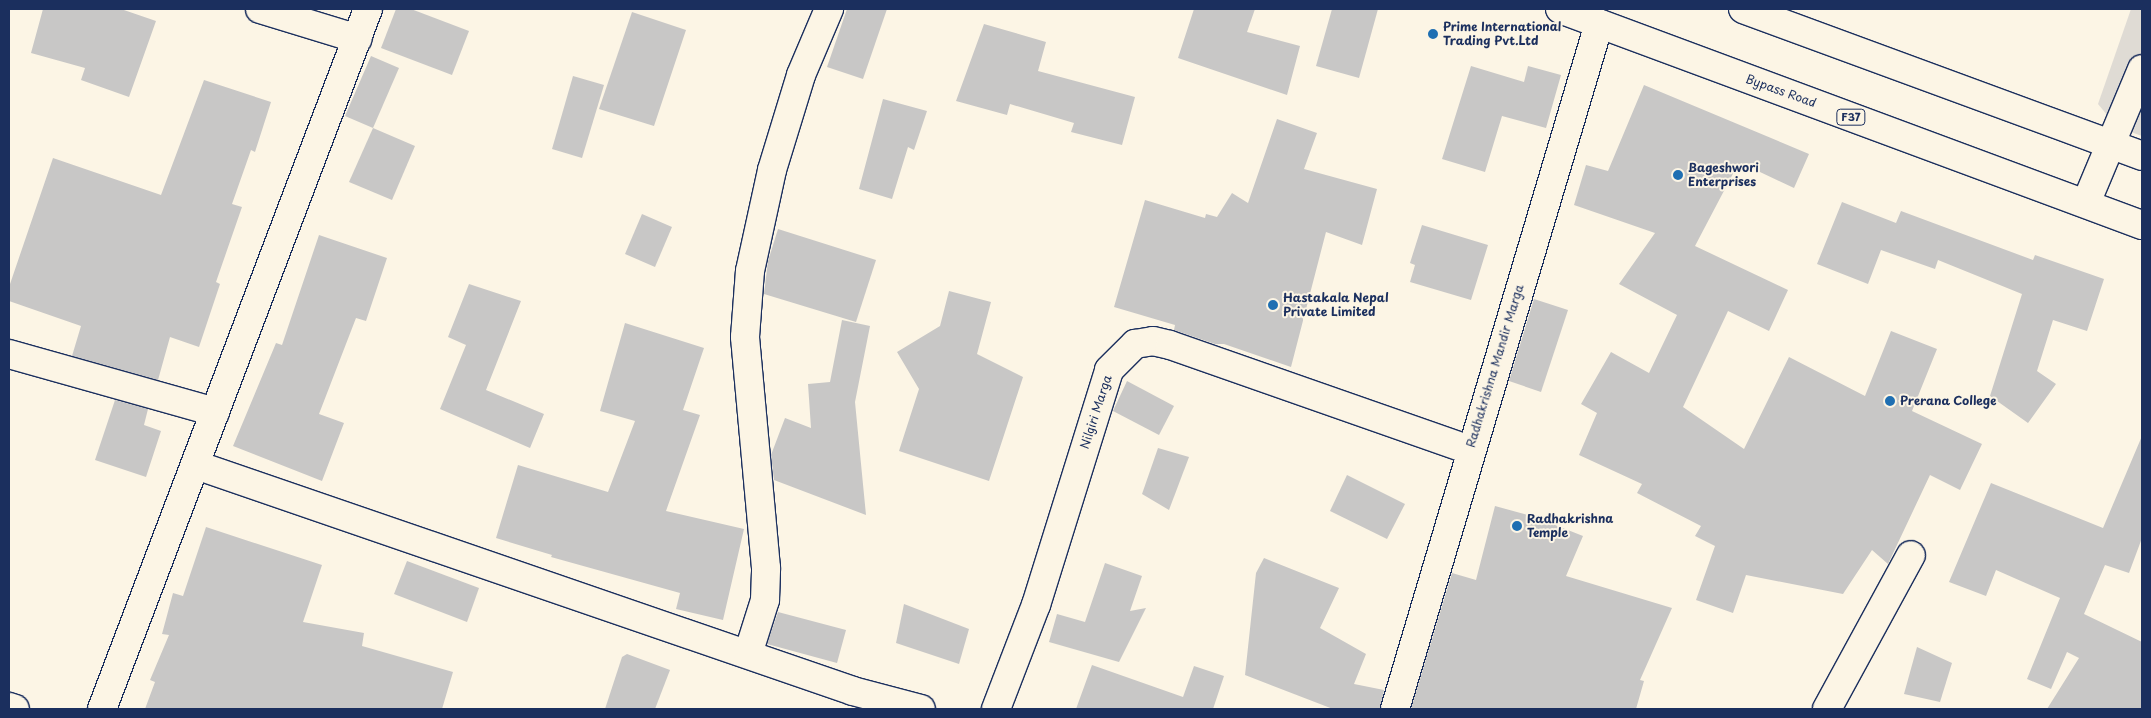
<!DOCTYPE html>
<style>
body{margin:0}
#map{position:relative;width:2151px;height:718px;overflow:hidden;background:#fcf5e5;font-family:"Playpen Sans",sans-serif}
div>[style]{position:absolute}
.green>*{inset:0;background:#dfdbd4}
.building>*{inset:0;background:#c8c7c6}
.roads{filter:drop-shadow(1px 0 #1b2f5e) drop-shadow(-1px 0 #1b2f5e) drop-shadow(0 1px #1b2f5e) drop-shadow(0 -1px #1b2f5e)}
.minor>*{height:28px;margin:-14px;padding:0 14px;transform-origin:14px;border-radius:14px;background:#fcf5e5}
.highway>*{height:28px;margin:-14px;padding:0 14px;transform-origin:14px;border-radius:14px;background:#fcf5e5}
.dots>*{width:14px;height:14px;translate:-50% -50%;box-sizing:border-box;border:2px solid #fcf5e5;border-radius:50%}
span{translate:-50% -50%;white-space:nowrap;text-align:center;line-height:1.15;-webkit-text-stroke:4px #fcf5e5;paint-order:stroke}
.shield-label span{padding:1px 4px;background:#fcf5e5;border:1px solid;border-radius:4px;-webkit-text-stroke-width:0}
.shield-label{font-size:11px;color:#1b2f5e;font-weight:700}
.poi-label{font-size:12px;color:#1b2f5e;font-weight:700}
.left{translate:0 -50%;text-align:left}
.street-label{font-size:12px;color:#1b2f5e}
.frame{position:absolute;inset:0;border:10px solid #1b2f5e;pointer-events:none}
</style>
<div id="map">
<div class="green">
<div style="clip-path:polygon(2131px 9px,2142px 9px,2142px 136px,2117px 127px,2098px 104px)"></div>
</div>
<div class="building">
<div style="clip-path:polygon(43px 9px,121px 9px,156px 21px,129px 97px,81px 80px,85px 68px,31px 53px)"></div>
<div style="clip-path:polygon(396px 9px,411px 9px,469px 31px,452px 75px,381px 48px)"></div>
<div style="clip-path:polygon(847px 9px,887px 9px,863px 79px,827px 67px)"></div>
<div style="clip-path:polygon(1194px 9px,1255px 9px,1247px 32px,1300px 46px,1287px 95px,1178px 58px)"></div>
<div style="clip-path:polygon(1332px 9px,1378px 9px,1359px 78px,1316px 66px)"></div>
<div style="clip-path:polygon(632px 12px,686px 30px,654px 126px,599px 109px)"></div>
<div style="clip-path:polygon(984px 24px,1046px 42px,1038px 71px,1135px 97px,1122px 145px,1071px 132px,1074px 123px,1010px 104px,1007px 115px,956px 101px)"></div>
<div style="clip-path:polygon(371px 56px,399px 68px,373px 128px,345px 116px)"></div>
<div style="clip-path:polygon(1471px 66px,1524px 82px,1528px 66px,1561px 75px,1546px 128px,1502px 116px,1485px 172px,1442px 159px)"></div>
<div style="clip-path:polygon(573px 76px,604px 85px,582px 158px,552px 149px)"></div>
<div style="clip-path:polygon(204px 80px,271px 102px,255px 152px,251px 150px,232px 204px,242px 207px,216px 282px,220px 284px,199px 347px,170px 337px,158px 380px,72px 356px,81px 326px,9px 301px,9px 287px,53px 158px,161px 195px)"></div>
<div style="clip-path:polygon(1644px 85px,1809px 154px,1794px 188px,1741px 163px,1740px 167px,1737px 166px,1695px 246px,1788px 290px,1769px 331px,1728px 311px,1683px 407px,1744px 449px,1789px 357px,1865px 396px,1891px 331px,1937px 349px,1912px 411px,1982px 444px,1960px 490px,1930px 475px,1888px 564px,1872px 550px,1843px 594px,1746px 575px,1733px 613px,1696px 600px,1715px 546px,1695px 536px,1701px 526px,1637px 493px,1642px 484px,1579px 455px,1597px 413px,1581px 404px,1611px 352px,1649px 373px,1677px 315px,1619px 284px,1655px 233px,1574px 205px,1586px 165px,1608px 171px)"></div>
<div style="clip-path:polygon(883px 99px,927px 111px,914px 150px,908px 147px,892px 199px,859px 189px)"></div>
<div style="clip-path:polygon(1277px 119px,1317px 133px,1304px 169px,1377px 189px,1362px 245px,1326px 232px,1291px 367px,1224px 344px,1215px 344px,1174px 330px,1175px 325px,1114px 307px,1145px 200px,1205px 218px,1206px 214px,1217px 217px,1232px 193px,1248px 203px)"></div>
<div style="clip-path:polygon(373px 128px,415px 146px,392px 200px,349px 182px)"></div>
<div style="clip-path:polygon(1842px 202px,1896px 223px,1901px 211px,2033px 260px,2035px 255px,2104px 279px,2087px 331px,2053px 320px,2037px 371px,2056px 384px,2028px 423px,1990px 396px,2022px 294px,1938px 260px,1935px 269px,1881px 250px,1868px 284px,1817px 264px)"></div>
<div style="clip-path:polygon(642px 214px,672px 227px,655px 267px,625px 254px)"></div>
<div style="clip-path:polygon(1422px 225px,1488px 245px,1471px 300px,1410px 282px,1415px 265px,1410px 263px)"></div>
<div style="clip-path:polygon(778px 229px,876px 260px,856px 322px,764px 294px,768px 261px)"></div>
<div style="clip-path:polygon(319px 235px,387px 258px,366px 321px,356px 318px,319px 414px,344px 423px,322px 481px,233px 446px,276px 343px,282px 345px)"></div>
<div style="clip-path:polygon(469px 284px,521px 301px,486px 390px,544px 414px,530px 448px,440px 409px,466px 345px,448px 337px)"></div>
<div style="clip-path:polygon(949px 291px,991px 302px,977px 354px,1023px 377px,989px 481px,899px 451px,919px 389px,897px 352px,940px 326px)"></div>
<div style="clip-path:polygon(1534px 299px,1568px 310px,1541px 392px,1509px 381px)"></div>
<div style="clip-path:polygon(842px 320px,870px 326px,855px 402px,866px 515px,774px 480px,771px 455px,785px 418px,811px 428px,808px 384px,830px 382px)"></div>
<div style="clip-path:polygon(625px 323px,704px 348px,683px 410px,700px 415px,666px 511px,744px 529px,723px 620px,676px 609px,680px 593px,551px 557px,552px 555px,496px 538px,518px 465px,608px 492px,635px 421px,600px 411px)"></div>
<div style="clip-path:polygon(1127px 381px,1174px 406px,1159px 435px,1113px 411px)"></div>
<div style="clip-path:polygon(115px 400px,148px 409px,144px 425px,161px 431px,146px 477px,95px 460px)"></div>
<div style="clip-path:polygon(2142px 436px,2142px 538px,2129px 573px,2105px 565px,2084px 614px,2142px 642px,2142px 709px,2047px 709px,2079px 658px,2067px 652px,2051px 689px,2027px 679px,2060px 598px,1996px 570px,1986px 596px,1949px 582px,1991px 483px,2103px 528px)"></div>
<div style="clip-path:polygon(1158px 448px,1189px 457px,1169px 510px,1142px 494px)"></div>
<div style="clip-path:polygon(1347px 475px,1405px 504px,1387px 539px,1330px 511px)"></div>
<div style="clip-path:polygon(1495px 506px,1535px 517px,1583px 536px,1566px 576px,1672px 608px,1640px 680px,1644px 681px,1636px 709px,1411px 709px,1452px 573px,1476px 580px)"></div>
<div style="clip-path:polygon(206px 527px,322px 565px,303px 622px,364px 633px,362px 646px,453px 672px,442px 709px,145px 709px,155px 682px,150px 680px,169px 635px,162px 634px,173px 593px,183px 596px)"></div>
<div style="clip-path:polygon(1264px 558px,1339px 588px,1320px 628px,1366px 654px,1354px 684px,1384px 690px,1380px 709px,1333px 709px,1245px 675px,1256px 573px)"></div>
<div style="clip-path:polygon(407px 561px,479px 588px,467px 622px,394px 594px)"></div>
<div style="clip-path:polygon(1105px 563px,1142px 576px,1130px 611px,1146px 608px,1119px 662px,1049px 642px,1057px 614px,1085px 622px)"></div>
<div style="clip-path:polygon(904px 604px,969px 629px,959px 664px,896px 643px)"></div>
<div style="clip-path:polygon(778px 612px,846px 630px,837px 663px,767px 644px)"></div>
<div style="clip-path:polygon(1917px 647px,1952px 663px,1940px 702px,1904px 694px)"></div>
<div style="clip-path:polygon(627px 654px,670px 670px,655px 709px,605px 709px,622px 657px)"></div>
<div style="clip-path:polygon(1092px 665px,1183px 697px,1194px 666px,1224px 676px,1213px 709px,1076px 709px)"></div>
</div>
<div class="roads">
<div class="minor">
<div style="left:260px;top:9px;width:102px;rotate:17deg"></div>
<div style="left:2086px;top:203px;width:145px;rotate:-67.3deg"></div>
<div style="left:9px;top:354px;width:214px;rotate:15.7deg"></div>
<div style="left:196px;top:465px;width:695px;rotate:18.98deg"></div>
<div style="left:853px;top:691px;width:70px;rotate:14.8deg"></div>
<div style="left:748px;top:654px;width:57px;rotate:-72.5deg"></div>
<div style="left:765px;top:600px;width:32px;rotate:-88deg"></div>
<div style="left:766px;top:568px;width:232px;rotate:-95.2deg"></div>
<div style="left:745px;top:337px;width:66px;rotate:-85.7deg"></div>
<div style="left:750px;top:271px;width:103px;rotate:-77.7deg"></div>
<div style="left:772px;top:170px;width:99px;rotate:-73deg"></div>
<div style="left:801px;top:75px;width:72px;rotate:-67deg"></div>
<div style="left:9px;top:707px;width:6px;rotate:18deg"></div>
<div style="left:102px;top:709px;width:749px;rotate:-69.19deg"></div>
<div style="left:996px;top:709px;width:111px;rotate:-69deg"></div>
<div style="left:1036px;top:605px;width:246px;rotate:-72.7deg"></div>
<div style="left:1109px;top:370px;width:37px;rotate:-45deg"></div>
<div style="left:1135px;top:344px;width:18px;rotate:-9deg"></div>
<div style="left:1153px;top:341px;width:17px;rotate:13deg"></div>
<div style="left:1170px;top:345px;width:318px;rotate:19.3deg"></div>
<div style="left:1395px;top:709px;width:715px;rotate:-73.42deg"></div>
<div style="left:1827px;top:709px;width:175px;rotate:-61.4deg"></div>
</div>
<div class="highway">
<div style="left:1560px;top:9px;width:621px;rotate:20.36deg"></div>
<div style="left:1743px;top:9px;width:425px;rotate:20.2deg"></div>
</div>
</div>
<div class="dots">
<div style="left:1433px;top:34px;background:#1f6fb2"></div>
<div style="left:1678px;top:175px;background:#1f6fb2"></div>
<div style="left:1273px;top:305px;background:#1f6fb2"></div>
<div style="left:1890px;top:401px;background:#1f6fb2"></div>
<div style="left:1517px;top:526px;background:#1f6fb2"></div>
</div>
<div class="shield-label">
<span style="left:1851px;top:117px">F37</span>
</div>
<div class="poi-label">
<span class="left" style="left:1443px;top:34px">Prime International<br>Trading Pvt.Ltd</span>
<span class="left" style="left:1688px;top:175px">Bageshwori<br>Enterprises</span>
<span class="left" style="left:1283px;top:305px">Hastakala Nepal<br>Private Limited</span>
<span class="left" style="left:1900px;top:401px">Prerana College</span>
<span class="left" style="left:1527px;top:526px">Radhakrishna<br>Temple</span>
</div>
<div class="street-label">
<span style="left:1781px;top:91px;rotate:20deg">Bypass Road</span>
<span style="left:1495px;top:366px;rotate:-73deg">Radhakrishna Mandir Marga</span>
<span style="left:1096px;top:412px;rotate:-72deg">Nilgiri Marga</span>
</div>
<div class="frame"></div>
</div>
